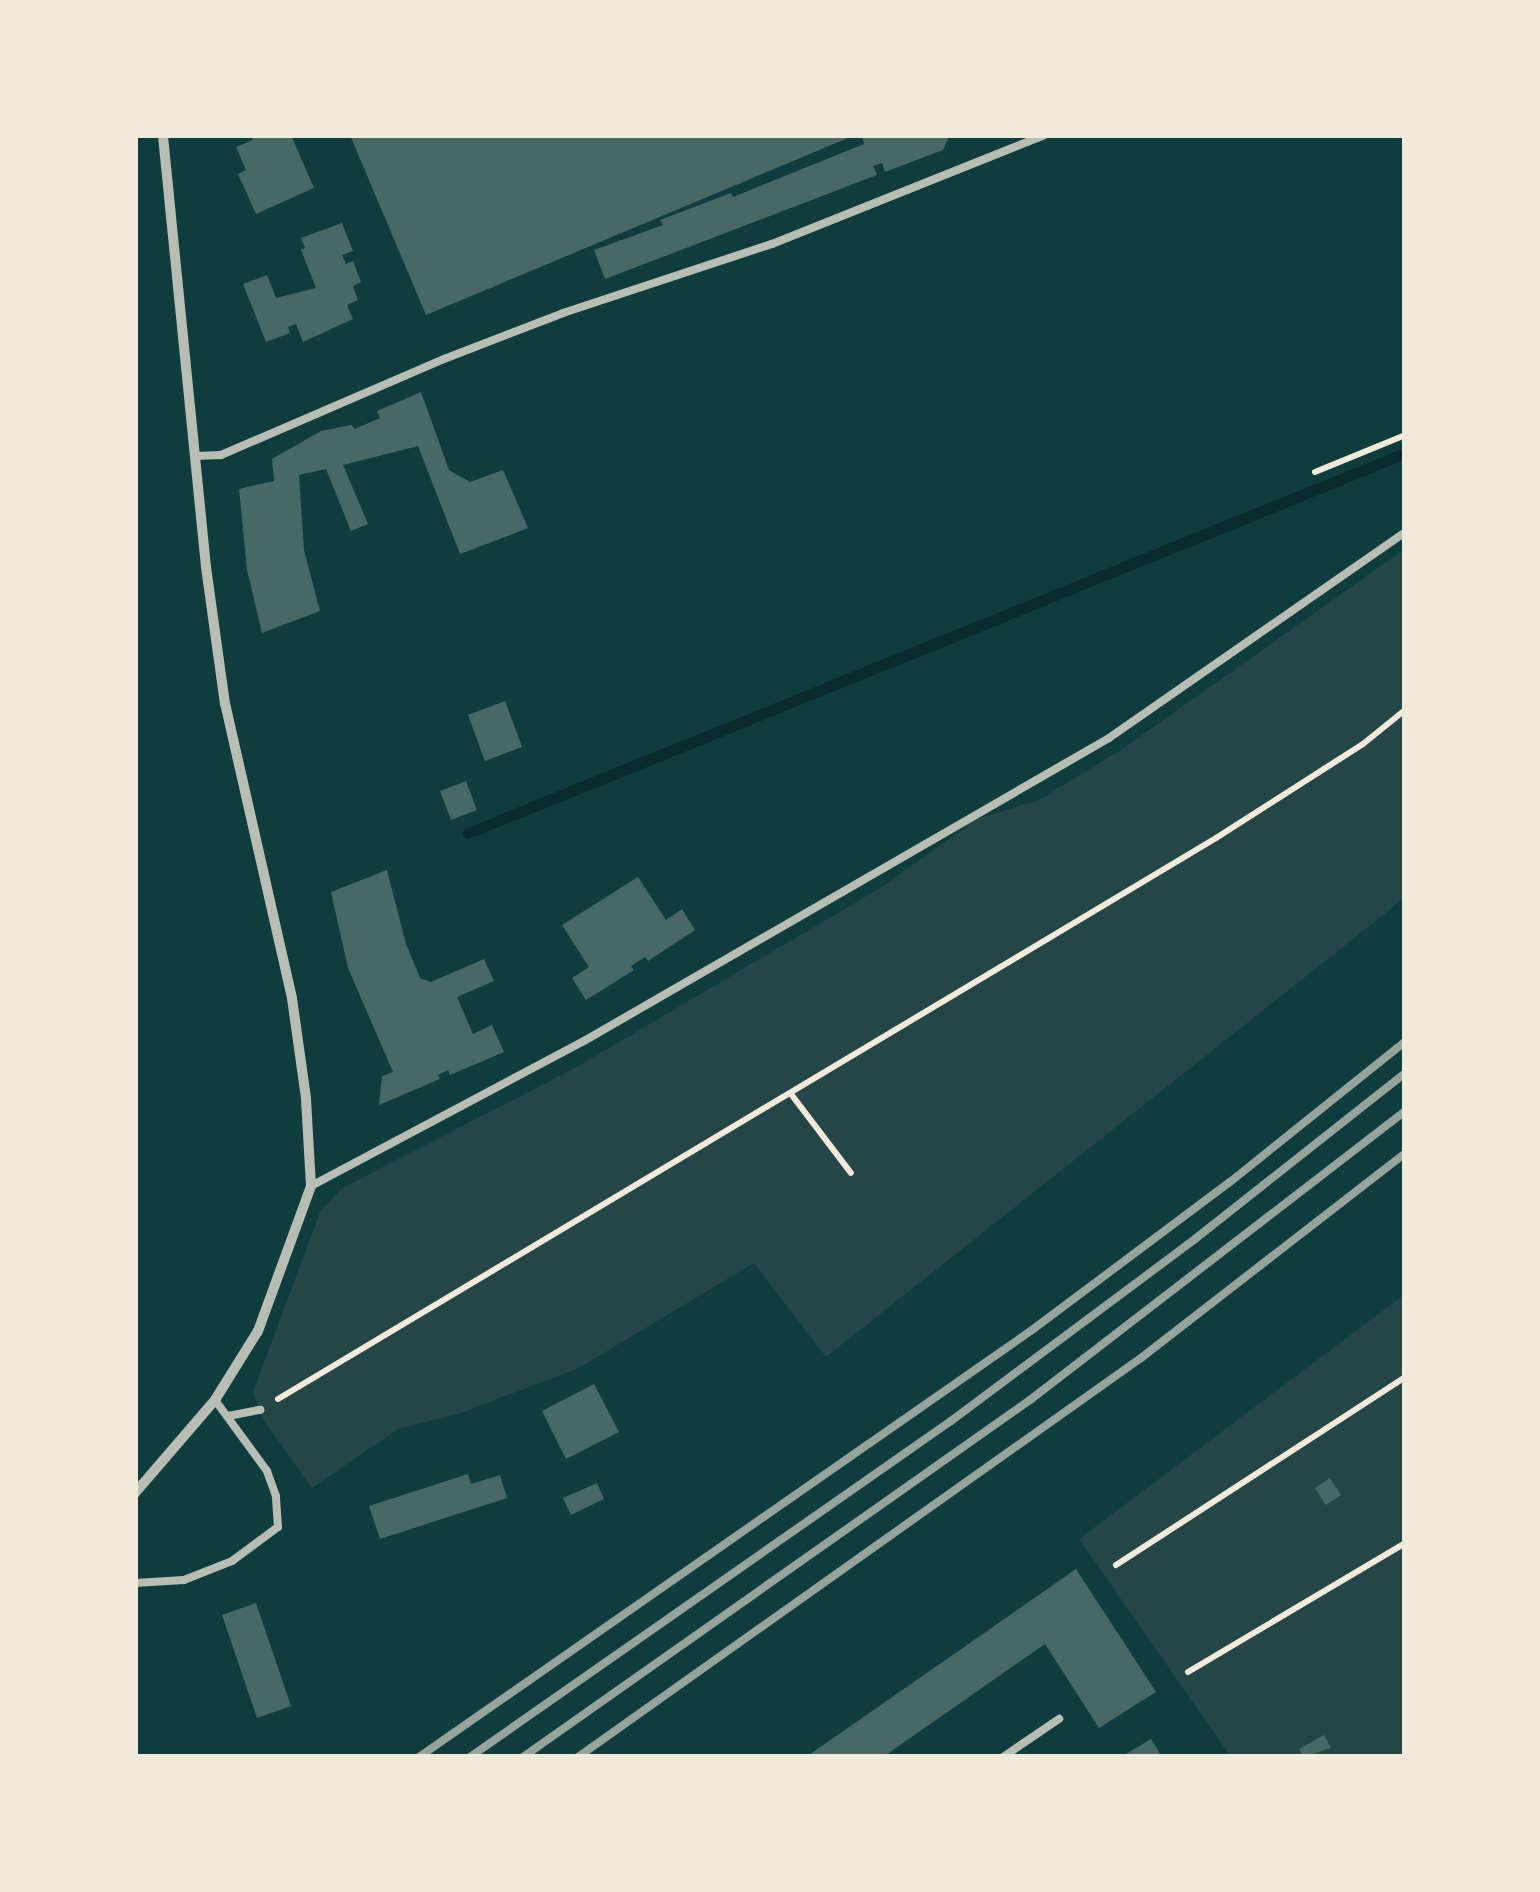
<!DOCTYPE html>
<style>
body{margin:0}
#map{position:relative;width:1540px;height:1892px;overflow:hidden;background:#0f3d3e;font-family:Cabin,sans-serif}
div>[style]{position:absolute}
.green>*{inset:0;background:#244646}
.stream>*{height:11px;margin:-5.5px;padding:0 5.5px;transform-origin:5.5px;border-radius:5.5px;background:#0a2a2b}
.building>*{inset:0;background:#486865}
.path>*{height:6px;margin:-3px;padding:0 3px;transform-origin:3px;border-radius:3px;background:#f1e9da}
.service>*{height:8px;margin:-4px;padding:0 4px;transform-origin:4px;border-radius:4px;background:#b8beb3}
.minor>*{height:10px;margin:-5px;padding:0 5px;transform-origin:5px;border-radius:5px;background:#b8beb3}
.rail>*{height:8px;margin:-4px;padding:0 4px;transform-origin:4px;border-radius:4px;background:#97a49c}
span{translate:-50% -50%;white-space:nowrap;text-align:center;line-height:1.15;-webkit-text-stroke:8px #f1e9da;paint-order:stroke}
.frame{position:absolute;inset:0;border:138px solid #f1e9da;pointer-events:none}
</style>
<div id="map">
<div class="green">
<div style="clip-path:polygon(1405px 549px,1405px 896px,1387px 912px,826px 1357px,754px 1263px,577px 1369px,455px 1415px,398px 1429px,312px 1488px,264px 1421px,253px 1392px,320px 1212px,342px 1188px,575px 1068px,882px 887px,977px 819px,1039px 800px,1121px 750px)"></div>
<div style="clip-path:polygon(1405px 1294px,1405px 1757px,1231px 1757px,1079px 1539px)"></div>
</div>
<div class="stream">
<div style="left:468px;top:833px;width:1011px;rotate:-22.07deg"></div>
</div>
<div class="building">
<div style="clip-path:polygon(250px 135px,291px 135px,314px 188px,256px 214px,238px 174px,246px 170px,236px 147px,253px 140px)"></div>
<div style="clip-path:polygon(350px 135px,855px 135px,426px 315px)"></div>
<div style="clip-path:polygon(862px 135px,950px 135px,943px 150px,885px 172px,882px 163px,873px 166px,877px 175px,605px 279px,594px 250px,663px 225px,660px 220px,731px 193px,733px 197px,864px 144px)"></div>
<div style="clip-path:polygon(342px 223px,353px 251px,342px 255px,346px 264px,353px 261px,361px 282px,353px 286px,358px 300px,347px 305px,353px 319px,303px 342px,296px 324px,288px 327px,290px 333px,266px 342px,243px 284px,267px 275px,276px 298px,316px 288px,301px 250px,305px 248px,301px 238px)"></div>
<div style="clip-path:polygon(421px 392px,449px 470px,470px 482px,503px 470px,528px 528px,460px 554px,418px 446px,343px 465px,368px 524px,351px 531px,326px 469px,299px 475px,304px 550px,320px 611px,262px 633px,247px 570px,239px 489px,274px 481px,272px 459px,321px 431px,351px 425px,355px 429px,380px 418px,377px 411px)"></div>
<div style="clip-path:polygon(505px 701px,522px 747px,485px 761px,468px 715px)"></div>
<div style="clip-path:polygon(466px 781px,477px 810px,451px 820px,440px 791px)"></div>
<div style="clip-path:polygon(387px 870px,406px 944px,420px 978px,431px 982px,484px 959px,494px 981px,457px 997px,473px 1034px,492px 1025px,504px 1052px,450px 1075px,448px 1070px,438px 1075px,440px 1079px,379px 1105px,382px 1076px,393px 1072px,348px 968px,331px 892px)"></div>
<div style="clip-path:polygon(638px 877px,666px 920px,682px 909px,695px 930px,648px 961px,645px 957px,631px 966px,634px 970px,586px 1000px,572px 978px,589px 967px,562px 925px)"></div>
<div style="clip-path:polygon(594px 1384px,619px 1432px,566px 1459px,542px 1411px)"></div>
<div style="clip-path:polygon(468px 1474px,471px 1484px,500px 1475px,507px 1498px,380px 1539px,369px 1506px)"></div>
<div style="clip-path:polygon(1330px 1478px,1341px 1495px,1326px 1505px,1315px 1488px)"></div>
<div style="clip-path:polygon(597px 1483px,604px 1499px,571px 1515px,563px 1498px)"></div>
<div style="clip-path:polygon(1076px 1569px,1156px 1692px,1099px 1728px,1045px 1644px,883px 1757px,806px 1757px)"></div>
<div style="clip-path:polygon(256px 1603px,291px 1706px,257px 1718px,222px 1615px)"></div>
<div style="clip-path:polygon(1324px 1735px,1331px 1748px,1303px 1757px,1299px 1749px)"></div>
<div style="clip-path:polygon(1151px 1739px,1162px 1757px,1121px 1757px)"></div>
</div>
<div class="path">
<div style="left:1315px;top:472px;width:97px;rotate:-22.3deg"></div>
<div style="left:791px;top:1094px;width:99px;rotate:52.8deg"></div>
<div style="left:278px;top:1399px;width:1093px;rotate:-30.88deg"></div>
<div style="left:1216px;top:838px;width:174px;rotate:-32.6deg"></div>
<div style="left:1363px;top:744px;width:54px;rotate:-39deg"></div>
<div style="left:1116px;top:1565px;width:345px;rotate:-33deg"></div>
<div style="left:1188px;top:1672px;width:252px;rotate:-30.7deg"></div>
</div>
<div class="service">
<div style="left:195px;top:456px;width:26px;rotate:-2deg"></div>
<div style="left:221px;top:455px;width:243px;rotate:-23.3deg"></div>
<div style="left:444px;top:359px;width:128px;rotate:-21.1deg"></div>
<div style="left:563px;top:313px;width:220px;rotate:-18.3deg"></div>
<div style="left:772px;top:244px;width:293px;rotate:-21.8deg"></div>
<div style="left:311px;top:1186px;width:309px;rotate:-28deg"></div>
<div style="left:584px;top:1041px;width:606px;rotate:-29.99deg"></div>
<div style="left:1109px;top:738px;width:361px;rotate:-34.8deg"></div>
<div style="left:228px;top:1416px;width:33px;rotate:-11deg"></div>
<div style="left:135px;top:1583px;width:49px;rotate:-3.5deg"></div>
<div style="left:184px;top:1580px;width:52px;rotate:-21.6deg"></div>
<div style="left:232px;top:1561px;width:57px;rotate:-36.5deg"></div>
<div style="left:278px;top:1527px;width:31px;rotate:-94deg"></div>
<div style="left:276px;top:1496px;width:27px;rotate:-110deg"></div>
<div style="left:267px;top:1471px;width:88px;rotate:-126.2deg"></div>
<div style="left:1003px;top:1757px;width:68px;rotate:-34.2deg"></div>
</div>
<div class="minor">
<div style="left:135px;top:1493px;width:123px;rotate:-49.3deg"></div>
<div style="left:215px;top:1400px;width:81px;rotate:-58.1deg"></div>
<div style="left:258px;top:1331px;width:154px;rotate:-69.9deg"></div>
<div style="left:311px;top:1186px;width:88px;rotate:-93.3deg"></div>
<div style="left:306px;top:1098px;width:101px;rotate:-98deg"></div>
<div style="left:292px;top:998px;width:302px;rotate:-102.8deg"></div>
<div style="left:225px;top:704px;width:138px;rotate:-97.9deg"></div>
<div style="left:206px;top:567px;width:434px;rotate:-95.7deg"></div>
</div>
<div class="rail">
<div style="left:419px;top:1757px;width:747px;rotate:-34.86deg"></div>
<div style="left:1032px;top:1330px;width:247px;rotate:-36.8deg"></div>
<div style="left:1230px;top:1182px;width:224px;rotate:-38.7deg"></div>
<div style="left:470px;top:1757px;width:587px;rotate:-34.94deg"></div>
<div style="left:951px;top:1421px;width:304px;rotate:-36.7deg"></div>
<div style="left:1195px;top:1239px;width:268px;rotate:-38.3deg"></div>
<div style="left:523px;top:1757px;width:620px;rotate:-35.15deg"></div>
<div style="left:1030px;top:1400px;width:473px;rotate:-37.6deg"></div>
<div style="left:578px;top:1757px;width:690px;rotate:-35.33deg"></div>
<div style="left:1141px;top:1358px;width:334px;rotate:-37.8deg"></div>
</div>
<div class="frame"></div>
</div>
